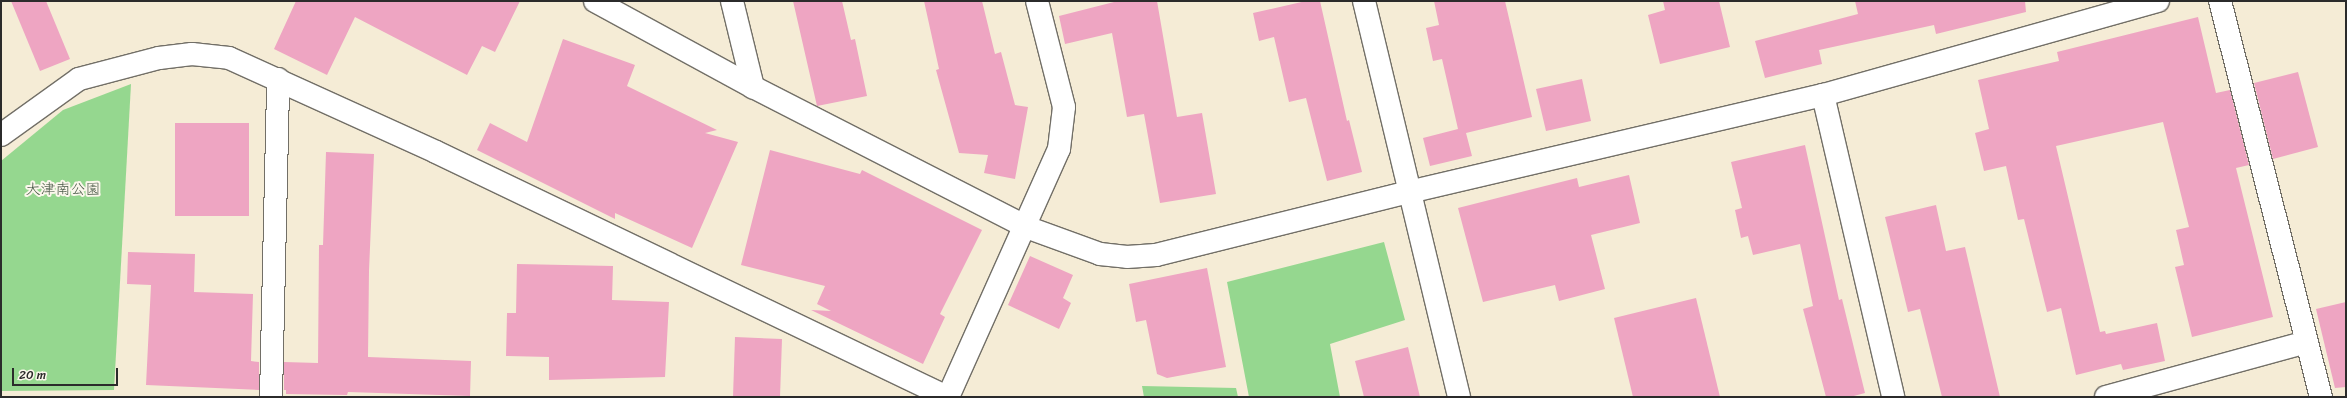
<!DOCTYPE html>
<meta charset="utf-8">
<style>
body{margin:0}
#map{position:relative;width:2347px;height:398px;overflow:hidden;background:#f5ecd6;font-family:Sriracha,"Klee One",sans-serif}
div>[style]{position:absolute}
.green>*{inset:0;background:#95d78f}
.building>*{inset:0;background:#eea5c2}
.roads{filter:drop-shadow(1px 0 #726f67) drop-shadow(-1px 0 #726f67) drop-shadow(0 1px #726f67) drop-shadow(0 -1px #726f67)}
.minor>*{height:22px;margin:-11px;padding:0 11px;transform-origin:11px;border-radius:11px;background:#fff}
span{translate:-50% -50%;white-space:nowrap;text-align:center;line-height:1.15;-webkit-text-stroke:4px #fbf7ec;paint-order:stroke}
.park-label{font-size:15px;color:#465644}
.frame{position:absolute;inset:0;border:2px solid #2b2b2b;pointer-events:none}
.scale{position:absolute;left:12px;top:368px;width:106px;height:18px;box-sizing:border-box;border:2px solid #2b2b2b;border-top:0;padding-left:5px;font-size:12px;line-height:14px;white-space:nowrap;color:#2b2b2b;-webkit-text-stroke:3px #fbf7ec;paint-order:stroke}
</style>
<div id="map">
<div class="green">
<div style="clip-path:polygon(131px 84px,114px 390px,1px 391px,1px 161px,63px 110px)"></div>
<div style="clip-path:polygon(1384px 242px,1405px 320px,1330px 344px,1340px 397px,1249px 397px,1227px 282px)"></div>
<div style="clip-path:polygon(1142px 386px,1236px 388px,1238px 397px,1144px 397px)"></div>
</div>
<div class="building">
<div style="clip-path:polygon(11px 1px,46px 1px,70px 59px,40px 71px)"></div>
<div style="clip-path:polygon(296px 1px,520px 1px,495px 52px,482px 46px,467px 75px,355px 17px,327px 75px,274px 49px)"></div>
<div style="clip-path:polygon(793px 1px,842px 1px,851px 40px,855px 39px,867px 96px,817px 106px)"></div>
<div style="clip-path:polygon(924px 1px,982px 1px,995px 54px,1001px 52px,1015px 105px,1028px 107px,1015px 179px,984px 173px,988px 155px,959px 153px,936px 70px,939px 69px)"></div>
<div style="clip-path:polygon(1118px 1px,1157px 1px,1177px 117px,1202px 113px,1216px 194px,1160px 203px,1144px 114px,1127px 117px,1112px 33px,1065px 44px,1059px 16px)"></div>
<div style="clip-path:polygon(1306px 1px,1320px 1px,1347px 121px,1349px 120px,1362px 172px,1327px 181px,1306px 98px,1289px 102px,1274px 37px,1259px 41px,1253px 13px)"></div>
<div style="clip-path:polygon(1434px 1px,1505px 1px,1532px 117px,1466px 133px,1472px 156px,1430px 166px,1423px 138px,1458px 129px,1442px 59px,1433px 61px,1426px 28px,1439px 25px)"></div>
<div style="clip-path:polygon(1663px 1px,1719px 1px,1730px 47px,1660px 64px,1648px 15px,1665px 10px)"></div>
<div style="clip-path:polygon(1855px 1px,2025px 1px,2026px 12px,1936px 34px,1934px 25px,1819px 50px,1822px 64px,1765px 78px,1755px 41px,1858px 14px)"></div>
<div style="clip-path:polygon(2198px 17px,2216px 93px,2230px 90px,2249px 165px,2236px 168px,2273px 317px,2192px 337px,2175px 267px,2184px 265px,2176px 230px,2189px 227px,2163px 122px,2056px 146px,2100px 332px,2105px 331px,2106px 334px,2157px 323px,2165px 361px,2123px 370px,2121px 364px,2076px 375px,2061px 308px,2047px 312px,2024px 219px,2018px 220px,2006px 166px,1984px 171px,1975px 133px,1989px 129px,1978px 80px,2059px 61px,2057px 52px)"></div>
<div style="clip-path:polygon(563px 39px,635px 65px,627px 86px,717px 130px,705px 133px,738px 142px,692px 248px,615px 213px,615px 219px,477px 150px,490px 123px,527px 142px)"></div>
<div style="clip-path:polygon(2298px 72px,2318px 147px,2273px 159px,2254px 83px)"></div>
<div style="clip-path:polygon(1582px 79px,1591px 121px,1546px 131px,1536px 89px)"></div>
<div style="clip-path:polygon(175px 123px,249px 123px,249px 216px,175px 216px)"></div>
<div style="clip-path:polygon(1805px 145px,1839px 300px,1842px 299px,1865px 393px,1850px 397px,1826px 397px,1803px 309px,1813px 306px,1800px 244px,1753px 255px,1748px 236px,1741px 238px,1735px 210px,1742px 208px,1731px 162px)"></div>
<div style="clip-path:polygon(770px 150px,860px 174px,862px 170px,982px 230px,940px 314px,945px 317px,923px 364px,811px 310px,831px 311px,817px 304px,825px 286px,741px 265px)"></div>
<div style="clip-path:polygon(326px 152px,374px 154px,369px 271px,368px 357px,471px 361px,470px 396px,348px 392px,347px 395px,286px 394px,286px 390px,284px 390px,284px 362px,318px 363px,319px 245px,323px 245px)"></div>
<div style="clip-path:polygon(1629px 175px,1640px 223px,1591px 235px,1605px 289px,1559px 301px,1555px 285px,1483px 302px,1458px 208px,1577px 178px,1579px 187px)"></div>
<div style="clip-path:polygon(1936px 205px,1946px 251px,1965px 247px,2000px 397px,1942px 397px,1920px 309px,1908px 312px,1885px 217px)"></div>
<div style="clip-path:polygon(128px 252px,195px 254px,194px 292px,253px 294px,251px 361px,259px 362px,259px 390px,146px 385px,151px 285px,127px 284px)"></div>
<div style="clip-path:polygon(1030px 256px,1073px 275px,1063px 298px,1071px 303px,1059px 329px,1008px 305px)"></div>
<div style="clip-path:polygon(517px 264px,613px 266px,612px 300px,669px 302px,665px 377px,549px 380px,549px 357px,506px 356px,507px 313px,516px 313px)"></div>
<div style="clip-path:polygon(1207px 268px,1226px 367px,1167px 378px,1157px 374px,1146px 320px,1136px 322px,1129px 284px)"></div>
<div style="clip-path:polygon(1696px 298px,1720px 397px,1633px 397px,1614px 318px)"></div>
<div style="clip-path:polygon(2346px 302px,2346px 387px,2335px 388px,2316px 309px)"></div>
<div style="clip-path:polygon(735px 337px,782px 339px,780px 397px,733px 397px)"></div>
<div style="clip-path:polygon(1408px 347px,1420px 397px,1364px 397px,1355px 361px)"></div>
</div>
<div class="roads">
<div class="minor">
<div style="left:595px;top:1px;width:180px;rotate:28.6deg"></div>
<div style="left:753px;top:87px;width:307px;rotate:27.1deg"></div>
<div style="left:1026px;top:227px;width:79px;rotate:20deg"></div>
<div style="left:1100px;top:254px;width:27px;rotate:6deg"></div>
<div style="left:1127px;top:257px;width:29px;rotate:-4deg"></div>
<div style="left:1156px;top:255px;width:261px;rotate:-14deg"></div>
<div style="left:1409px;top:192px;width:425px;rotate:-13.2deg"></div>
<div style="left:1823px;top:95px;width:348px;rotate:-15.7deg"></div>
<div style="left:732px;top:1px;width:89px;rotate:76.3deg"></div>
<div style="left:1364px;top:1px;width:407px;rotate:76.5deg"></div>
<div style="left:2220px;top:1px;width:409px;rotate:75.7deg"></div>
<div style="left:1823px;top:95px;width:310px;rotate:76.9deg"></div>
<div style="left:1px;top:135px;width:96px;rotate:-35.7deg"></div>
<div style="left:79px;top:79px;width:83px;rotate:-14.7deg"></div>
<div style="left:159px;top:58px;width:33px;rotate:-7deg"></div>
<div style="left:192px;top:54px;width:37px;rotate:6deg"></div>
<div style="left:229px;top:58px;width:227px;rotate:24.4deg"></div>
<div style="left:436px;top:152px;width:567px;rotate:25.62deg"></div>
<div style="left:271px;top:397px;width:318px;rotate:-88.7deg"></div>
<div style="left:948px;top:397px;width:272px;rotate:-65.9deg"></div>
<div style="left:1059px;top:149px;width:42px;rotate:-83.2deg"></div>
<div style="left:1064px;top:107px;width:109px;rotate:-104.3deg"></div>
<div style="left:2106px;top:397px;width:208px;rotate:-15.3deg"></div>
</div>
</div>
<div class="park-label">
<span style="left:63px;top:190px">大津南公園</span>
</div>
<div class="frame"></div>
<div class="scale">20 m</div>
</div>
